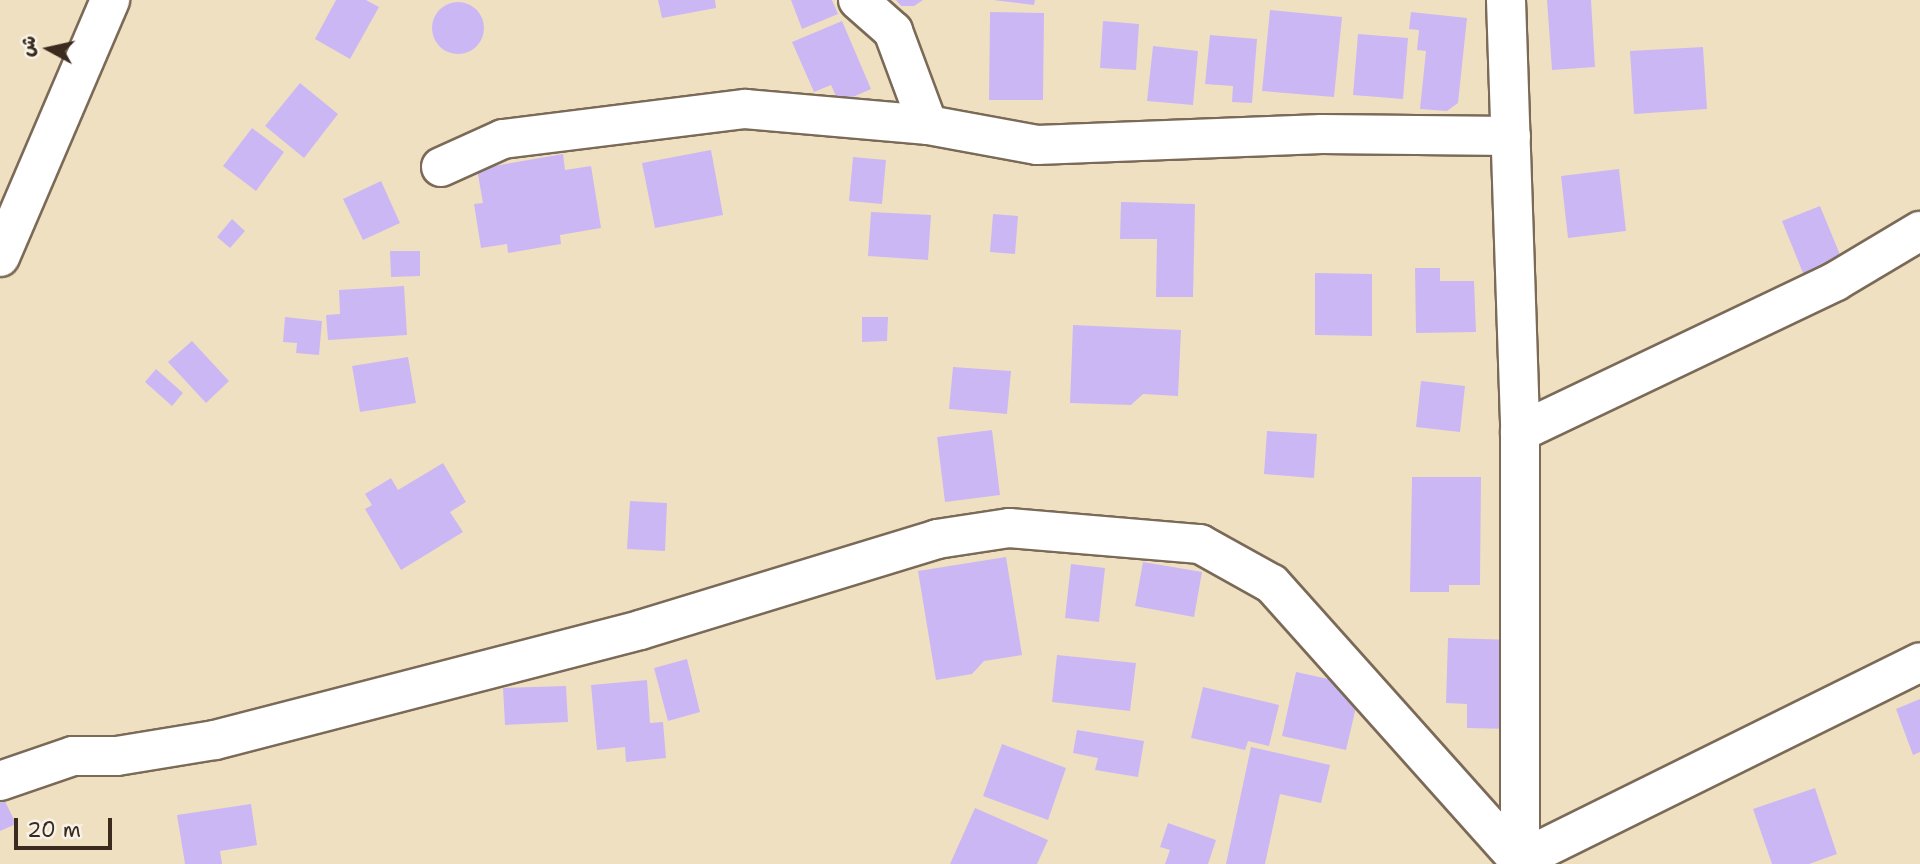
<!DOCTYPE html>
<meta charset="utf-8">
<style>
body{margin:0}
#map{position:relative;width:1920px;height:864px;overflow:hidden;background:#f0e0c2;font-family:"Shantell Sans","Playpen Sans Arabic",sans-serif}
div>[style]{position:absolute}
.building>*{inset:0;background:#cbb7f4}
.round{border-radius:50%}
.roads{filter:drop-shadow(2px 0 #7a6a57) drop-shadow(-2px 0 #7a6a57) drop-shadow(0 2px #7a6a57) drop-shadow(0 -2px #7a6a57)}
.minor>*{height:38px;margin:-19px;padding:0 19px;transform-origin:19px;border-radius:19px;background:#fff}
span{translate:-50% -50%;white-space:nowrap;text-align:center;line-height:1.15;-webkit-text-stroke:5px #f7f3e8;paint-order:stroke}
.north{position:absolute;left:14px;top:14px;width:70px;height:70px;-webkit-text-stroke:5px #f7f3e8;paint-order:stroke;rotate:278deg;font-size:19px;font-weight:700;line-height:28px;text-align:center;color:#3b2a1e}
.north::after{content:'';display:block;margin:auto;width:24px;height:32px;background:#3b2a1e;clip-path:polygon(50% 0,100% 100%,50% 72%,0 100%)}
.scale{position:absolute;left:14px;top:818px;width:98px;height:32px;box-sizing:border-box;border:4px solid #3b2a1e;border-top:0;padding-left:9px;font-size:21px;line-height:24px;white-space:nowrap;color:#3b2a1e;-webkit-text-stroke:5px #f7f3e8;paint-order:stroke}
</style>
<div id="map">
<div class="building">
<div style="clip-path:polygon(336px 0,366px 0,379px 7px,350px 59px,315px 39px)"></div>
<div style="clip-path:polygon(658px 0,715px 0,716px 8px,662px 18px)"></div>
<div style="clip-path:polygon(791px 0,832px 0,838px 14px,802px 29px)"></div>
<div style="clip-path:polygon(896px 0,923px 0,914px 6px,901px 6px)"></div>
<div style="clip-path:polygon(993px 0,1035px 0,1034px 5px)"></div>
<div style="clip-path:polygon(1547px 0,1591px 0,1595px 67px,1552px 70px)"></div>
<div class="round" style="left:432px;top:2px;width:52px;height:52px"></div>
<div style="clip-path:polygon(1270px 10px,1342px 17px,1334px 97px,1262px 91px)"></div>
<div style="clip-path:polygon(990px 12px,1044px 13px,1043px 100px,989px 100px)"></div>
<div style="clip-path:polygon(1411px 12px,1467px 18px,1458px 103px,1447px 111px,1420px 109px,1426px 51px,1417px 50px,1419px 30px,1409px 29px)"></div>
<div style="clip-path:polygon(842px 21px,871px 89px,839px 103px,831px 85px,814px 92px,792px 42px)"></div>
<div style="clip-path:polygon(1103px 21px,1139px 24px,1136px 70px,1100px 68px)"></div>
<div style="clip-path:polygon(1358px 34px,1408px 38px,1403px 99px,1353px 95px)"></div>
<div style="clip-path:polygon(1210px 35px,1257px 39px,1252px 103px,1232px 102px,1233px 86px,1205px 84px)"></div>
<div style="clip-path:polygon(1153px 46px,1198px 51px,1193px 105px,1147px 101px)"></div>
<div style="clip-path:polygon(1703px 47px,1707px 109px,1634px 114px,1630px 51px)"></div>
<div style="clip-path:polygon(300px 83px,338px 114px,304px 158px,265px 126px)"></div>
<div style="clip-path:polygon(252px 128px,284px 152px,256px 191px,223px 166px)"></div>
<div style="clip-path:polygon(711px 150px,723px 215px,655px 228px,642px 163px)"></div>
<div style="clip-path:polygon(563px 154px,565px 170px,591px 166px,601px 228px,560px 235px,561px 244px,508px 253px,507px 244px,481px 248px,474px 204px,483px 203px,477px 169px)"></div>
<div style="clip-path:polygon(853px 157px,886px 160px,882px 204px,849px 201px)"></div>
<div style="clip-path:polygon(1619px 169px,1626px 231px,1568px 238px,1561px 176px)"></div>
<div style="clip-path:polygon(381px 181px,400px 223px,363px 240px,343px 199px)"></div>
<div style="clip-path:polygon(1121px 202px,1195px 204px,1193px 297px,1156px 297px,1157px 239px,1120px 239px)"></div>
<div style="clip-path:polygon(1820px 206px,1843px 262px,1805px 278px,1782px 221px)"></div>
<div style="clip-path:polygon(871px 212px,931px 215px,928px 260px,868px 256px)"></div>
<div style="clip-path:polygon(993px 214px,1018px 216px,1015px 254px,990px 252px)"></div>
<div style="clip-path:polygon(232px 219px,245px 231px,230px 248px,217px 237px)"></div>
<div style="clip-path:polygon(390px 251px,420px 251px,420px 276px,391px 277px)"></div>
<div style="clip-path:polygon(1415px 268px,1440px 268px,1440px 281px,1474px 281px,1476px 332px,1416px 333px)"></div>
<div style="clip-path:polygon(1315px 273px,1372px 274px,1372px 336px,1315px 335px)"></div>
<div style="clip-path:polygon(404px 286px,407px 335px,328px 340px,326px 315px,340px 314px,339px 290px)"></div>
<div style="clip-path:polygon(285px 317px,322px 321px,319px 355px,296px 353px,297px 343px,283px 342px)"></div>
<div style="clip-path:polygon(862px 317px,888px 317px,887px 341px,862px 342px)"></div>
<div style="clip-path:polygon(1073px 325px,1181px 330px,1178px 396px,1143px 394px,1131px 405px,1070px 403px)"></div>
<div style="clip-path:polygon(192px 341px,229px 381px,206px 403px,168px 362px)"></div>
<div style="clip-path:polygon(408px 357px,416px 403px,360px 412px,352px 366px)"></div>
<div style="clip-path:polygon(953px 367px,1011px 371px,1007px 414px,949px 409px)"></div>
<div style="clip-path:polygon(156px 369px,183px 393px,172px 406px,145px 382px)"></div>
<div style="clip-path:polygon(1421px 381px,1465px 386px,1460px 432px,1416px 427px)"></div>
<div style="clip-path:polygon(992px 430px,1000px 495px,945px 502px,937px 437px)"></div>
<div style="clip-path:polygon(1267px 431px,1317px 434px,1314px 478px,1264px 474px)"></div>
<div style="clip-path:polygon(443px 463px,466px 502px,450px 512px,463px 532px,401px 570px,365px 509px,372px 505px,365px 494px,391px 478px,398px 490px)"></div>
<div style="clip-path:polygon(1412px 477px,1481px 477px,1480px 585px,1449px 585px,1449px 592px,1410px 592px)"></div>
<div style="clip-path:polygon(630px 501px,667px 503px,665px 551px,627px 549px)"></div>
<div style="clip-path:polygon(1006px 557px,1022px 655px,984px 661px,972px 674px,936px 680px,918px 571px)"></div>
<div style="clip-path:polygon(1143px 562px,1202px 572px,1194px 617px,1135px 606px)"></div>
<div style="clip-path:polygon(1071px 564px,1105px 568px,1099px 622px,1065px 618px)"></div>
<div style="clip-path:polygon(1448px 638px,1515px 640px,1513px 729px,1467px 728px,1467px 704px,1446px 703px)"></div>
<div style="clip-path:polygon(1057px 655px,1136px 663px,1130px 711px,1052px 702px)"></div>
<div style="clip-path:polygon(687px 659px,700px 712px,668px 721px,654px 668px)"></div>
<div style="clip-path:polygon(1296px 672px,1361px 686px,1346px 750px,1282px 736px)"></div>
<div style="clip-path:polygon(647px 680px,650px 723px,663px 722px,666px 758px,626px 762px,625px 747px,597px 750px,591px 685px)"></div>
<div style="clip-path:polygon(566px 686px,568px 722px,505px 725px,503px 688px)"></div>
<div style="clip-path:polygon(1203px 687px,1279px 705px,1269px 746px,1248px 741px,1245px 750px,1191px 738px)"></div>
<div style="clip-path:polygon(1920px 699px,1920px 752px,1913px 755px,1896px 709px)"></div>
<div style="clip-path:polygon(1077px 730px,1144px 741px,1138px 777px,1095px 770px,1098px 758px,1073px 753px)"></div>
<div style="clip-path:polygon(1002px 744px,1066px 768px,1048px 820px,983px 796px)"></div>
<div style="clip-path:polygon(1251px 747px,1330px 765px,1321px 803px,1280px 794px,1265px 864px,1226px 864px)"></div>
<div style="clip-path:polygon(1815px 788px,1837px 854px,1809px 864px,1772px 864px,1753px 809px)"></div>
<div style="clip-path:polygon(4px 799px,16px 824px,0 831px,0 801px)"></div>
<div style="clip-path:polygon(251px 804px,257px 845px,220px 851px,222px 864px,185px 864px,177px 815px)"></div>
<div style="clip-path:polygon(975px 808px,1048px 840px,1037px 864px,950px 864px)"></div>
<div style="clip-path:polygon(1168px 823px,1216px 840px,1208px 864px,1165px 864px,1170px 850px,1160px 847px)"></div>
</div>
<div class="roads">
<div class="minor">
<div style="left:858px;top:0;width:47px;rotate:41.5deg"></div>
<div style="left:893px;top:31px;width:100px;rotate:69.6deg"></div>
<div style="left:1506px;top:0;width:432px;rotate:88.1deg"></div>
<div style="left:1520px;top:432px;width:428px;rotate:90deg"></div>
<div style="left:441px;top:167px;width:68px;rotate:-24.3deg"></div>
<div style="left:503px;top:139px;width:244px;rotate:-7.1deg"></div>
<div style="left:745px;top:109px;width:184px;rotate:5deg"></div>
<div style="left:928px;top:125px;width:111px;rotate:10.4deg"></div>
<div style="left:1037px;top:145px;width:285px;rotate:-2.2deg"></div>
<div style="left:1322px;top:134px;width:189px;rotate:0.6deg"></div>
<div style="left:0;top:257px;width:280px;rotate:-66.8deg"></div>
<div style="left:1520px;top:432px;width:350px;rotate:-25.5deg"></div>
<div style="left:1836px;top:281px;width:98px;rotate:-30.8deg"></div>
<div style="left:0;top:781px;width:77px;rotate:-18.9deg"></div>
<div style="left:73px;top:756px;width:44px"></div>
<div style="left:117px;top:756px;width:99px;rotate:-9.3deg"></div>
<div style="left:215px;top:740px;width:439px;rotate:-14.5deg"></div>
<div style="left:640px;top:630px;width:311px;rotate:-17deg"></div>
<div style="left:937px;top:539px;width:73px;rotate:-8.7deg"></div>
<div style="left:1009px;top:528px;width:192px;rotate:4.8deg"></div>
<div style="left:1200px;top:544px;width:82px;rotate:29.1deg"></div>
<div style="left:1272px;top:584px;width:375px;rotate:48.2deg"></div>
<div style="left:1520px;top:860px;width:446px;rotate:-26.3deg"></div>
</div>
</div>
<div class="north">ش</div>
<div class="scale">20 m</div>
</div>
